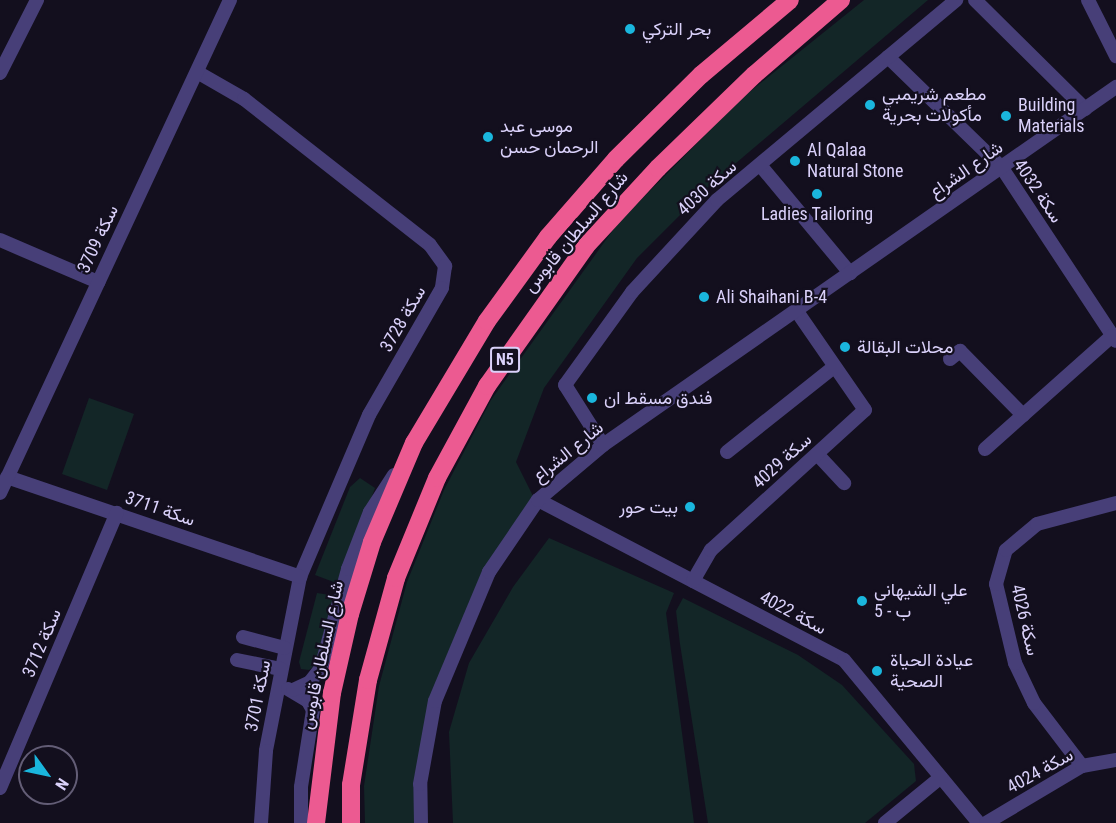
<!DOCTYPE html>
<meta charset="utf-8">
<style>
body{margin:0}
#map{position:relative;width:1116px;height:823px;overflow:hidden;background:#130f1e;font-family:"Roboto Condensed",Vazirmatn,sans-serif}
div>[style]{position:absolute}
.green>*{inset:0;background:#132627}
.minor>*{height:14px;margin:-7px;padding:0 7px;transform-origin:7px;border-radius:7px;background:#473f78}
.highway>*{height:18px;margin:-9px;padding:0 9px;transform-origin:9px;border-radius:9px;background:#ec5a91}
.dots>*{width:16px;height:16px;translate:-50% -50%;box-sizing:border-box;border:3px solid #130f1e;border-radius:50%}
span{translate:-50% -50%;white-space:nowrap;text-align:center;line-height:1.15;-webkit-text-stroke:4.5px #130f1e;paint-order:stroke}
.shield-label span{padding:2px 4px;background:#130f1e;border:2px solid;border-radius:4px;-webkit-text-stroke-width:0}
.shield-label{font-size:16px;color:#dad1fa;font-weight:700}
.poi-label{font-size:18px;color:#dad1fa}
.left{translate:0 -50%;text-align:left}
.right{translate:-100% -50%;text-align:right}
.street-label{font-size:18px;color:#dad1fa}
.north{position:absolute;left:18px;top:745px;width:60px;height:60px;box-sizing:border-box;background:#130f1e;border:2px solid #635d76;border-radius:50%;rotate:123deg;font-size:16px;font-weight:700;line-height:24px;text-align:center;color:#dad1fa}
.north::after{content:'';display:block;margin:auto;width:21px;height:27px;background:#1ab6dd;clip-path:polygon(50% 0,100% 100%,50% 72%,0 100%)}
</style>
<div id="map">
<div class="green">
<div style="clip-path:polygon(864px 0,928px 0,709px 186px,637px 258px,544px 388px,516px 462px,534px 498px,486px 570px,445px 663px,417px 823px,365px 823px,364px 786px,379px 686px,407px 582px,444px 490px,491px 400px,618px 223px,742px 98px)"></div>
<div style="clip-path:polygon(89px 398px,134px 414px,107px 490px,62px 474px)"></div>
<div style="clip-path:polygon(360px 478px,375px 488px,339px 584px,315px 575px,350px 487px)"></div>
<div style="clip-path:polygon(549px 538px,674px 593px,666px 613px,694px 823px,453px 823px,449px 732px,469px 663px,513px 587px)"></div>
<div style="clip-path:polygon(317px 593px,337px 596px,318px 663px,309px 670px,301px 669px,299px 662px)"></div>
<div style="clip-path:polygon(683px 598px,798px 655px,842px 685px,914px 764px,916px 781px,865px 823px,708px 823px,680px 644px,676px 611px)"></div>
</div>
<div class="minor">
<div style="left:975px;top:0;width:155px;rotate:44.7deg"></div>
<div style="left:1088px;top:0;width:63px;rotate:63.4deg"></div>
<div style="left:888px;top:57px;width:159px;rotate:44.2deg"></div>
<div style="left:1002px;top:168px;width:207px;rotate:56.6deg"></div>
<div style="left:197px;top:72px;width:54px;rotate:29.9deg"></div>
<div style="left:244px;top:99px;width:236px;rotate:38.1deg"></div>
<div style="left:430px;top:245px;width:26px;rotate:54deg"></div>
<div style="left:445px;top:266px;width:22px;rotate:98deg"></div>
<div style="left:442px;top:288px;width:146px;rotate:119.9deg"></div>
<div style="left:369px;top:415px;width:176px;rotate:113.1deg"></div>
<div style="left:300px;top:577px;width:177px;rotate:101.1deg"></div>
<div style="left:266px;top:751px;width:72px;rotate:94deg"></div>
<div style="left:0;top:73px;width:82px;rotate:-63.1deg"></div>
<div style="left:760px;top:165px;width:141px;rotate:50.2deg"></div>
<div style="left:0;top:240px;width:107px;rotate:23.2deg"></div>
<div style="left:950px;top:359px;width:13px;rotate:-39deg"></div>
<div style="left:960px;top:351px;width:90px;rotate:45.5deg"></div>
<div style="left:603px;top:445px;width:71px;rotate:-122.3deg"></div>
<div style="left:565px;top:385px;width:115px;rotate:-54.2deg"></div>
<div style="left:632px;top:292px;width:125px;rotate:-47.3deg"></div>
<div style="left:717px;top:200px;width:312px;rotate:-39.9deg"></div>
<div style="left:985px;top:449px;width:170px;rotate:-41.7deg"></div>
<div style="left:727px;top:452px;width:137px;rotate:-38.5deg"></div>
<div style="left:817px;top:454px;width:40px;rotate:47deg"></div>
<div style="left:7px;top:477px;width:310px;rotate:18.8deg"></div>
<div style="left:0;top:493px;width:544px;rotate:-64.99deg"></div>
<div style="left:538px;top:500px;width:345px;rotate:27.6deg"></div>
<div style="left:844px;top:660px;width:212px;rotate:50.4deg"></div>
<div style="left:693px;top:581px;width:36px;rotate:-60deg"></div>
<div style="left:711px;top:550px;width:208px;rotate:-42.3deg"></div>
<div style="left:865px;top:410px;width:121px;rotate:-124.6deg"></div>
<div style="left:243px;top:637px;width:43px;rotate:14.7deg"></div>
<div style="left:237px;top:660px;width:45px;rotate:11.6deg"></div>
<div style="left:288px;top:689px;width:23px;rotate:31deg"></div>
<div style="left:308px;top:701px;width:10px;rotate:61deg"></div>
<div style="left:313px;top:710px;width:78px;rotate:98.9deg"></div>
<div style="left:301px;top:787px;width:36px;rotate:90deg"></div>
<div style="left:293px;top:690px;width:19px;rotate:-25deg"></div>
<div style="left:310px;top:682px;width:18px;rotate:-52deg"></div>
<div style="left:321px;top:668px;width:103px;rotate:-74.7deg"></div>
<div style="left:348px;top:569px;width:61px;rotate:-68.9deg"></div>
<div style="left:370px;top:512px;width:44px;rotate:-57deg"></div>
<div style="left:1082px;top:766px;width:79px;rotate:-127.3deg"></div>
<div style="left:1034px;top:703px;width:44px;rotate:-115.4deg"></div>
<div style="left:1015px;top:663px;width:81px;rotate:-103.5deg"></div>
<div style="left:996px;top:584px;width:35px;rotate:-74deg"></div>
<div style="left:1006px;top:550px;width:40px;rotate:-40deg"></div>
<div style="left:1037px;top:524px;width:82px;rotate:-14.9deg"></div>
<div style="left:0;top:788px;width:299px;rotate:-67deg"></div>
<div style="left:421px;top:823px;width:39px;rotate:-91deg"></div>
<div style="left:420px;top:784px;width:84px;rotate:-79.8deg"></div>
<div style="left:435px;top:701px;width:140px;rotate:-67.3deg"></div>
<div style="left:489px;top:572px;width:87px;rotate:-55.8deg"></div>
<div style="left:538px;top:500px;width:85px;rotate:-40.2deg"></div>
<div style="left:603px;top:445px;width:626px;rotate:-34.91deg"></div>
<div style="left:885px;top:823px;width:72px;rotate:-39.4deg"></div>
<div style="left:986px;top:823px;width:112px;rotate:-30.7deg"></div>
<div style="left:1082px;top:766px;width:35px;rotate:-10deg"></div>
</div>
<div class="highway">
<div style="left:316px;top:823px;width:131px;rotate:-83deg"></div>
<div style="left:332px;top:693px;width:81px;rotate:-77.2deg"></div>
<div style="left:350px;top:614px;width:75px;rotate:-73deg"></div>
<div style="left:372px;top:542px;width:108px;rotate:-67deg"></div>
<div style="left:414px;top:443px;width:142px;rotate:-59.1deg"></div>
<div style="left:487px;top:321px;width:104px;rotate:-54deg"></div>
<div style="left:548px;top:237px;width:103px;rotate:-48.9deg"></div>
<div style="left:616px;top:159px;width:120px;rotate:-44.7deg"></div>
<div style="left:701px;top:75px;width:116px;rotate:-40.1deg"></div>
<div style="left:351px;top:823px;width:38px;rotate:-90deg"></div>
<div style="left:351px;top:785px;width:106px;rotate:-80.8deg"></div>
<div style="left:368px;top:680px;width:106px;rotate:-74.6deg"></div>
<div style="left:396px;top:578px;width:108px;rotate:-67.7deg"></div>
<div style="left:437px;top:478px;width:105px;rotate:-61.5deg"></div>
<div style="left:487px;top:386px;width:171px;rotate:-54.7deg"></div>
<div style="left:586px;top:246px;width:106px;rotate:-47.3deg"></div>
<div style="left:658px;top:168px;width:134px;rotate:-44.1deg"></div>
<div style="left:754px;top:75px;width:115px;rotate:-40.8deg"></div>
</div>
<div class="dots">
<div style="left:630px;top:29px;background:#1ab6dd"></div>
<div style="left:870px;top:105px;background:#1ab6dd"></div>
<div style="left:1006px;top:116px;background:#1ab6dd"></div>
<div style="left:488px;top:137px;background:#1ab6dd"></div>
<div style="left:795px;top:161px;background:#1ab6dd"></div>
<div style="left:817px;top:194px;background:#1ab6dd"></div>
<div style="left:704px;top:297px;background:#1ab6dd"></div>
<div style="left:845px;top:347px;background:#1ab6dd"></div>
<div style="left:592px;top:398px;background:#1ab6dd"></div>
<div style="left:690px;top:507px;background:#1ab6dd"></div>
<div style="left:862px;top:601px;background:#1ab6dd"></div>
<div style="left:877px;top:671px;background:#1ab6dd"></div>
</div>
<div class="shield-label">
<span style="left:505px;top:360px">N5</span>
</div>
<div class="poi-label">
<span class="left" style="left:642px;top:29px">بحر التركي</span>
<span class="left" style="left:882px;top:105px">مطعم شريمبي<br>مأكولات بحرية</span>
<span class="left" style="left:1018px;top:116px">Building<br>Materials</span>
<span class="left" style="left:500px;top:137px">موسى عبد<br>الرحمان حسن</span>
<span class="left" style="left:807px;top:161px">Al Qalaa<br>Natural Stone</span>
<span style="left:817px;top:214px">Ladies Tailoring</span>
<span class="left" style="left:716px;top:297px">Ali Shaihani B-4</span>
<span class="left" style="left:857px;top:347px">محلات البقالة</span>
<span class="left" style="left:604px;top:398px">فندق مسقط ان</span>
<span class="right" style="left:678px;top:507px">بيت حور</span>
<span class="left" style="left:874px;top:601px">علي الشيهاني<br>ب - 5</span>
<span class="left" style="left:890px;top:671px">عيادة الحياة<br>الصحية</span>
</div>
<div class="street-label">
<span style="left:966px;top:170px;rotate:-35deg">شارع الشراع</span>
<span style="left:707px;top:188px;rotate:-42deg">سكة 4030</span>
<span style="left:1038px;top:191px;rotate:56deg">سكة 4032</span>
<span style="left:576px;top:232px;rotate:-50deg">شارع السلطان قابوس</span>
<span style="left:98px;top:239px;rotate:-65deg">سكة 3709</span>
<span style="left:403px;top:319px;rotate:-60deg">سكة 3728</span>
<span style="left:568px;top:452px;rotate:-39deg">شارع الشراع</span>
<span style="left:782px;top:461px;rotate:-42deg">سكة 4029</span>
<span style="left:160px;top:509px;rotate:19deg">سكة 3711</span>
<span style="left:793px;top:613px;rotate:28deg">سكة 4022</span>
<span style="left:1025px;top:620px;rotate:77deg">سكة 4026</span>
<span style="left:42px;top:643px;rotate:-67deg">سكة 3712</span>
<span style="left:322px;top:655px;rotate:-78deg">شارع السلطان قابوس</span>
<span style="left:258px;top:696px;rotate:-79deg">سكة 3701</span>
<span style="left:1040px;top:771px;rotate:-29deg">سكة 4024</span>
</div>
<div class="north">N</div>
</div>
